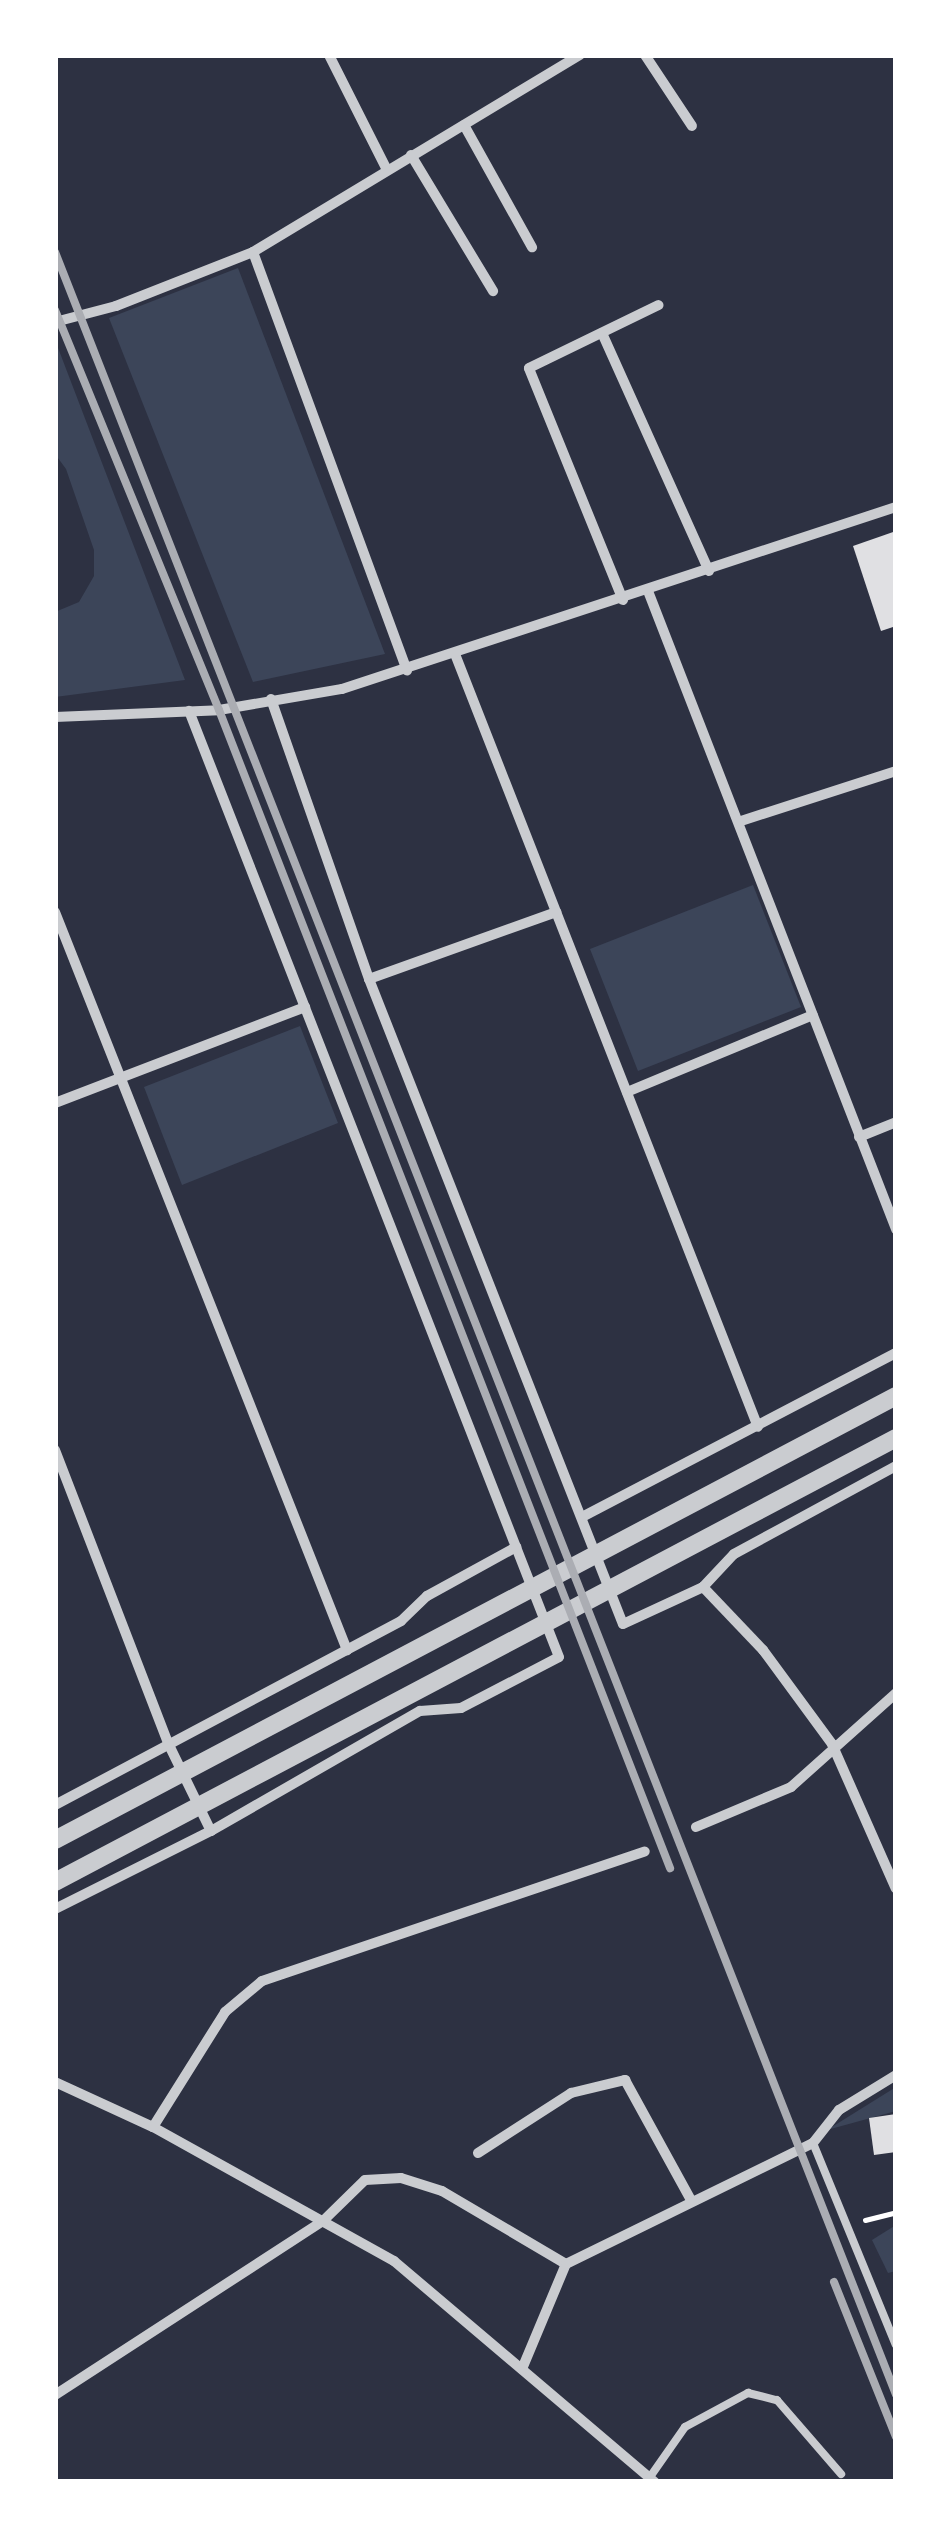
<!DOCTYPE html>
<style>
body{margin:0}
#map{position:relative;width:951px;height:2537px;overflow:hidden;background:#2d3142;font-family:Manrope,sans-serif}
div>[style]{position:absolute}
.green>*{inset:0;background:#3c4559}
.building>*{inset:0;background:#e0e0e3}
.path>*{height:5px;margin:-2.5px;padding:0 2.5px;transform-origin:2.5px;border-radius:2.5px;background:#fff}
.service>*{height:8px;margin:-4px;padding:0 4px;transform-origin:4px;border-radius:4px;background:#caccd0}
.minor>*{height:10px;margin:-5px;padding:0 5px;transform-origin:5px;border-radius:5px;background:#caccd0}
.tertiary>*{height:18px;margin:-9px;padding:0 9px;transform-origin:9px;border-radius:9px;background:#caccd0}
.rail>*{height:8px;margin:-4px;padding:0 4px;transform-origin:4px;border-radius:4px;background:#abadb3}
span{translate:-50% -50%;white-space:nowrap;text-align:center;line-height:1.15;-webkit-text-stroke:8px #fff;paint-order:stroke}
.frame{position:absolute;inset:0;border:58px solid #fff;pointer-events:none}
</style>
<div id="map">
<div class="green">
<div style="clip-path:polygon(238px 268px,385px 654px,253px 682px,109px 318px)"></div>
<div style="clip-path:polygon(55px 340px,185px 680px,55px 697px,55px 612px,79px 602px,94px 576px,94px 550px,66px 469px,55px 454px)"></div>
<div style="clip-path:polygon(753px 885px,801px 1007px,638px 1071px,590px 949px)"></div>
<div style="clip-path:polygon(300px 1026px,338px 1123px,182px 1185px,144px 1087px)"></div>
<div style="clip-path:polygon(896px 2087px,896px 2111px,827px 2130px)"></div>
<div style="clip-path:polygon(896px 2225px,896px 2271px,888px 2273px,872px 2240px)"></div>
</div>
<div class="building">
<div style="clip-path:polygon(896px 531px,896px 626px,881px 631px,853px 546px)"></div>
<div style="clip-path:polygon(896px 2114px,896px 2152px,874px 2155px,869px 2118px)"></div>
</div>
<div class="path">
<div style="left:865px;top:2220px;width:32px;rotate:-14deg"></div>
</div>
<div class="service">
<div style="left:813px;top:2143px;width:218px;rotate:67.7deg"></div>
<div style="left:650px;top:2477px;width:61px;rotate:-55deg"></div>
<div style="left:685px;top:2427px;width:72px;rotate:-28.4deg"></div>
<div style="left:748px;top:2393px;width:30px;rotate:14deg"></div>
<div style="left:777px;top:2400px;width:98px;rotate:49.1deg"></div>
</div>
<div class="minor">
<div style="left:329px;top:55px;width:129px;rotate:63.2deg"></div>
<div style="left:645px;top:55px;width:85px;rotate:56.5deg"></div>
<div style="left:464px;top:125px;width:140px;rotate:60.9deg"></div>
<div style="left:411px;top:155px;width:159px;rotate:58.9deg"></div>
<div style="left:253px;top:252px;width:446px;rotate:69.8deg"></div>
<div style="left:55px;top:322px;width:63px;rotate:-14.7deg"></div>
<div style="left:116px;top:306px;width:147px;rotate:-21.5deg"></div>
<div style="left:253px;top:252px;width:382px;rotate:-31.1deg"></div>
<div style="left:602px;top:333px;width:261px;rotate:65.8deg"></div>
<div style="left:648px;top:591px;width:685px;rotate:68.76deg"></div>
<div style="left:623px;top:600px;width:250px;rotate:-112.1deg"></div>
<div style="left:529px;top:368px;width:144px;rotate:-25.9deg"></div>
<div style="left:455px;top:654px;width:830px;rotate:68.6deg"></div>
<div style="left:271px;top:699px;width:297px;rotate:70.7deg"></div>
<div style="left:369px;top:979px;width:199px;rotate:-19.7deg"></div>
<div style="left:55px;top:717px;width:164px;rotate:-2.4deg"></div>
<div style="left:219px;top:710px;width:125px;rotate:-9.7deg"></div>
<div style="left:342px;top:689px;width:583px;rotate:-18.19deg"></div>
<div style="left:741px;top:821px;width:163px;rotate:-17.9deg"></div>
<div style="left:55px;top:912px;width:794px;rotate:68.41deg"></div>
<div style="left:369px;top:979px;width:693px;rotate:68.51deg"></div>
<div style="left:623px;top:1624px;width:88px;rotate:-24.8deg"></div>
<div style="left:703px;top:1587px;width:45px;rotate:-46.8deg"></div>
<div style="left:734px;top:1554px;width:184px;rotate:-28.5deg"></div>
<div style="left:627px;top:1092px;width:201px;rotate:-22.5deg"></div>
<div style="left:55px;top:1103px;width:268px;rotate:-21deg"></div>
<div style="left:859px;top:1137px;width:40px;rotate:-22deg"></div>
<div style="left:55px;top:1450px;width:314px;rotate:68.9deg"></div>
<div style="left:168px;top:1743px;width:98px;rotate:64deg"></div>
<div style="left:582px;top:1517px;width:354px;rotate:-27.6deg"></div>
<div style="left:703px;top:1587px;width:87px;rotate:46.4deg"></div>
<div style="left:763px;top:1650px;width:117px;rotate:53.7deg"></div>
<div style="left:832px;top:1744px;width:158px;rotate:66.2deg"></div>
<div style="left:55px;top:1805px;width:392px;rotate:-28deg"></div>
<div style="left:401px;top:1621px;width:36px;rotate:-44deg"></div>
<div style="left:427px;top:1596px;width:102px;rotate:-28.8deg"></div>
<div style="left:696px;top:1827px;width:103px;rotate:-22.8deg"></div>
<div style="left:791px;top:1787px;width:141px;rotate:-41.8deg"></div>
<div style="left:55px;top:1909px;width:174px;rotate:-26.6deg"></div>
<div style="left:211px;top:1831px;width:241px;rotate:-29.9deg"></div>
<div style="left:420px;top:1711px;width:41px;rotate:-4.2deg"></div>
<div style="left:461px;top:1708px;width:110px;rotate:-27.5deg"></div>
<div style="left:559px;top:1657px;width:1016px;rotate:-111.36deg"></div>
<div style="left:55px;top:2082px;width:108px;rotate:24.7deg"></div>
<div style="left:153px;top:2127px;width:276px;rotate:29.1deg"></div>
<div style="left:394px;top:2261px;width:342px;rotate:40.3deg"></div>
<div style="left:153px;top:2127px;width:136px;rotate:-57.9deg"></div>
<div style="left:225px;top:2012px;width:48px;rotate:-40deg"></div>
<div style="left:262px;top:1981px;width:404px;rotate:-18.7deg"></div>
<div style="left:478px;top:2153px;width:111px;rotate:-32.8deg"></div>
<div style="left:571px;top:2093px;width:56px;rotate:-13.5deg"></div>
<div style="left:625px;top:2080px;width:137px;rotate:61.2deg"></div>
<div style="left:522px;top:2369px;width:114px;rotate:-67.3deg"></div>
<div style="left:55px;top:2395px;width:321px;rotate:-33deg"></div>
<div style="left:324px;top:2220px;width:57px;rotate:-44.3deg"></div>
<div style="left:365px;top:2180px;width:36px;rotate:-3deg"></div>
<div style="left:401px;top:2178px;width:43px;rotate:17.6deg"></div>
<div style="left:442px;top:2191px;width:144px;rotate:30.5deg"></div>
<div style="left:566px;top:2264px;width:275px;rotate:-26.1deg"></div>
<div style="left:813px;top:2143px;width:42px;rotate:-51.8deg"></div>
<div style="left:839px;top:2110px;width:67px;rotate:-31.6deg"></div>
</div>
<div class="tertiary">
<div style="left:55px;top:1840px;width:951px;rotate:-27.83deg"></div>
<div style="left:55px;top:1882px;width:951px;rotate:-27.83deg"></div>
</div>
<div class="rail">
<div style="left:55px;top:252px;width:2302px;rotate:68.57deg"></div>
<div style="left:55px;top:310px;width:432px;rotate:67.7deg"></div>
<div style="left:219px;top:710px;width:1243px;rotate:68.72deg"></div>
<div style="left:834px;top:2282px;width:167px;rotate:68.2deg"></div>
</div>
<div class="frame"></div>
</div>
